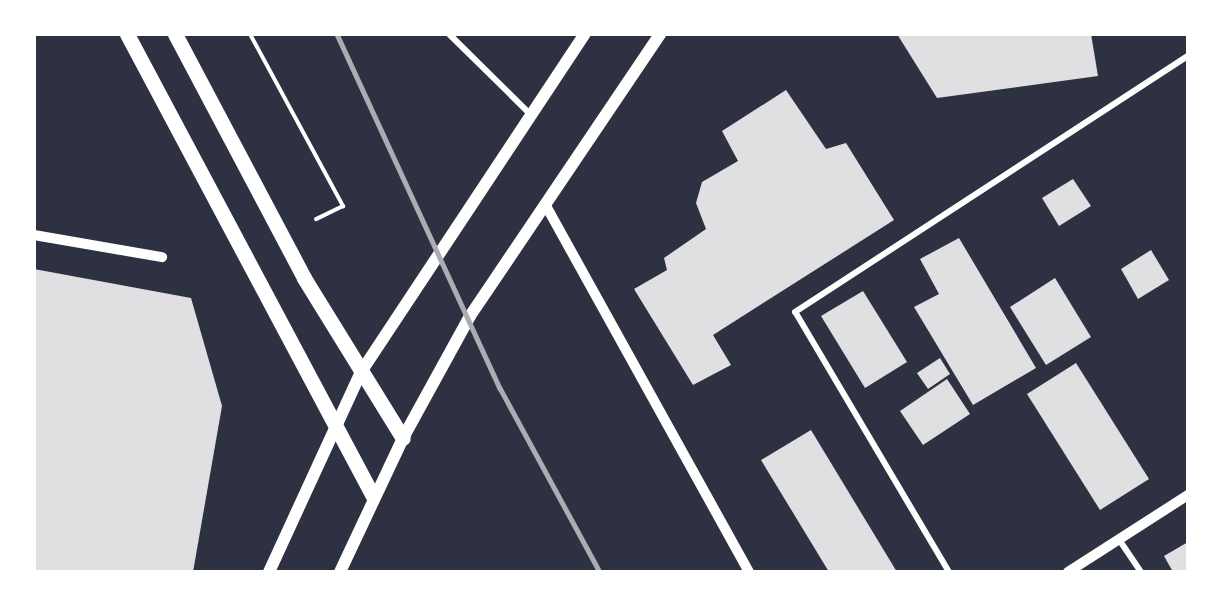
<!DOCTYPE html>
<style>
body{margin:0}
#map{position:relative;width:1222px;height:606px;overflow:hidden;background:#2d3142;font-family:Ubuntu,sans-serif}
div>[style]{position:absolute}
.building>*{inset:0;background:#e0e0e3}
.path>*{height:4px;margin:-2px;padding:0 2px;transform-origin:2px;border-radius:2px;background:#fff}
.minor>*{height:6px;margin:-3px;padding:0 3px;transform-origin:3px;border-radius:3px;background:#fff}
.tertiary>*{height:10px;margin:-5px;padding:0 5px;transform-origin:5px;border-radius:5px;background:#fff}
.secondary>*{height:12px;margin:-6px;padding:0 6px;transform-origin:6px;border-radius:6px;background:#fff}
.primary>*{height:15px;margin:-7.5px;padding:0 7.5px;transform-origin:7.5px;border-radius:7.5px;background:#fff}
.rail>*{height:4.5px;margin:-2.25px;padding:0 2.25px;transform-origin:2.25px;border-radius:2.25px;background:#abadb3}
span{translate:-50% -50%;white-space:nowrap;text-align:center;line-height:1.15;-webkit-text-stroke:4.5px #fff;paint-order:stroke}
.frame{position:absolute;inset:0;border:36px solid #fff;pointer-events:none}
</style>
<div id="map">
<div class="building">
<div style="clip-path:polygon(897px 34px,1091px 34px,1098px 76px,937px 98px)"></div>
<div style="clip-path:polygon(786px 90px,826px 149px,846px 143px,894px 220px,713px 335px,731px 365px,693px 385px,634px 289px,667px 270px,664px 258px,706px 229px,696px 203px,702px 182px,738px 161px,722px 131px)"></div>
<div style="clip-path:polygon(1073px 179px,1091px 206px,1059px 226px,1042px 198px)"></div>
<div style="clip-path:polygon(959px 238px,1036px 368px,973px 405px,914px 307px,939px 294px,920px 259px)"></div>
<div style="clip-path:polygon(1151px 250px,1169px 280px,1138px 299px,1121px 269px)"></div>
<div style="clip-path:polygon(34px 269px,191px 298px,222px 406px,193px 572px,34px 572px)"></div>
<div style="clip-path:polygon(1055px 278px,1091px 337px,1046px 365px,1010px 307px)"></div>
<div style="clip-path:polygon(863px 291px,907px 362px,865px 388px,821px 316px)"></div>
<div style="clip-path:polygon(940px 358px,950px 374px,928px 389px,917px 373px)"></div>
<div style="clip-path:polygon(1076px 363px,1149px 479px,1100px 510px,1027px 394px)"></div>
<div style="clip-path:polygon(947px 379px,970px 414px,923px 445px,900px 411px)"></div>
<div style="clip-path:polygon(811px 430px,897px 572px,829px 572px,761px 460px)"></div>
<div style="clip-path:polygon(1188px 542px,1188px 572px,1173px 572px,1164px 556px)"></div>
</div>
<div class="path">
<div style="left:250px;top:34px;width:196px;rotate:61.6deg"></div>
<div style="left:343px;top:206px;width:30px;rotate:154deg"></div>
</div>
<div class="minor">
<div style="left:449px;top:34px;width:114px;rotate:44.6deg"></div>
<div style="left:1118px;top:538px;width:41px;rotate:55.9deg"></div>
<div style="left:949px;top:572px;width:302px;rotate:-120.6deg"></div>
<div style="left:795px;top:312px;width:469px;rotate:-33.1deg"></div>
</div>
<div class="tertiary">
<div style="left:545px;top:204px;width:421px;rotate:61deg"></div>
<div style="left:34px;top:235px;width:130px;rotate:9.8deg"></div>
<div style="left:1068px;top:572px;width:143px;rotate:-32.7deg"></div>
</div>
<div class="secondary">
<div style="left:269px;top:572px;width:220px;rotate:-65.3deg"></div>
<div style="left:361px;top:372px;width:405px;rotate:-56.5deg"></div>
<div style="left:340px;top:572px;width:148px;rotate:-64.8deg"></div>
<div style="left:403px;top:438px;width:139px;rotate:-61.2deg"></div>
<div style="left:470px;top:316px;width:340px;rotate:-56deg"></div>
</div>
<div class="primary">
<div style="left:127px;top:34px;width:523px;rotate:61.97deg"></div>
<div style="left:175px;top:34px;width:276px;rotate:62.1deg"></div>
<div style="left:304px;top:278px;width:188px;rotate:58.3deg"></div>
</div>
<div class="rail">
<div style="left:337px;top:34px;width:390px;rotate:65.3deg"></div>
<div style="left:500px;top:388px;width:209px;rotate:61.5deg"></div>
</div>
<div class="frame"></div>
</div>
